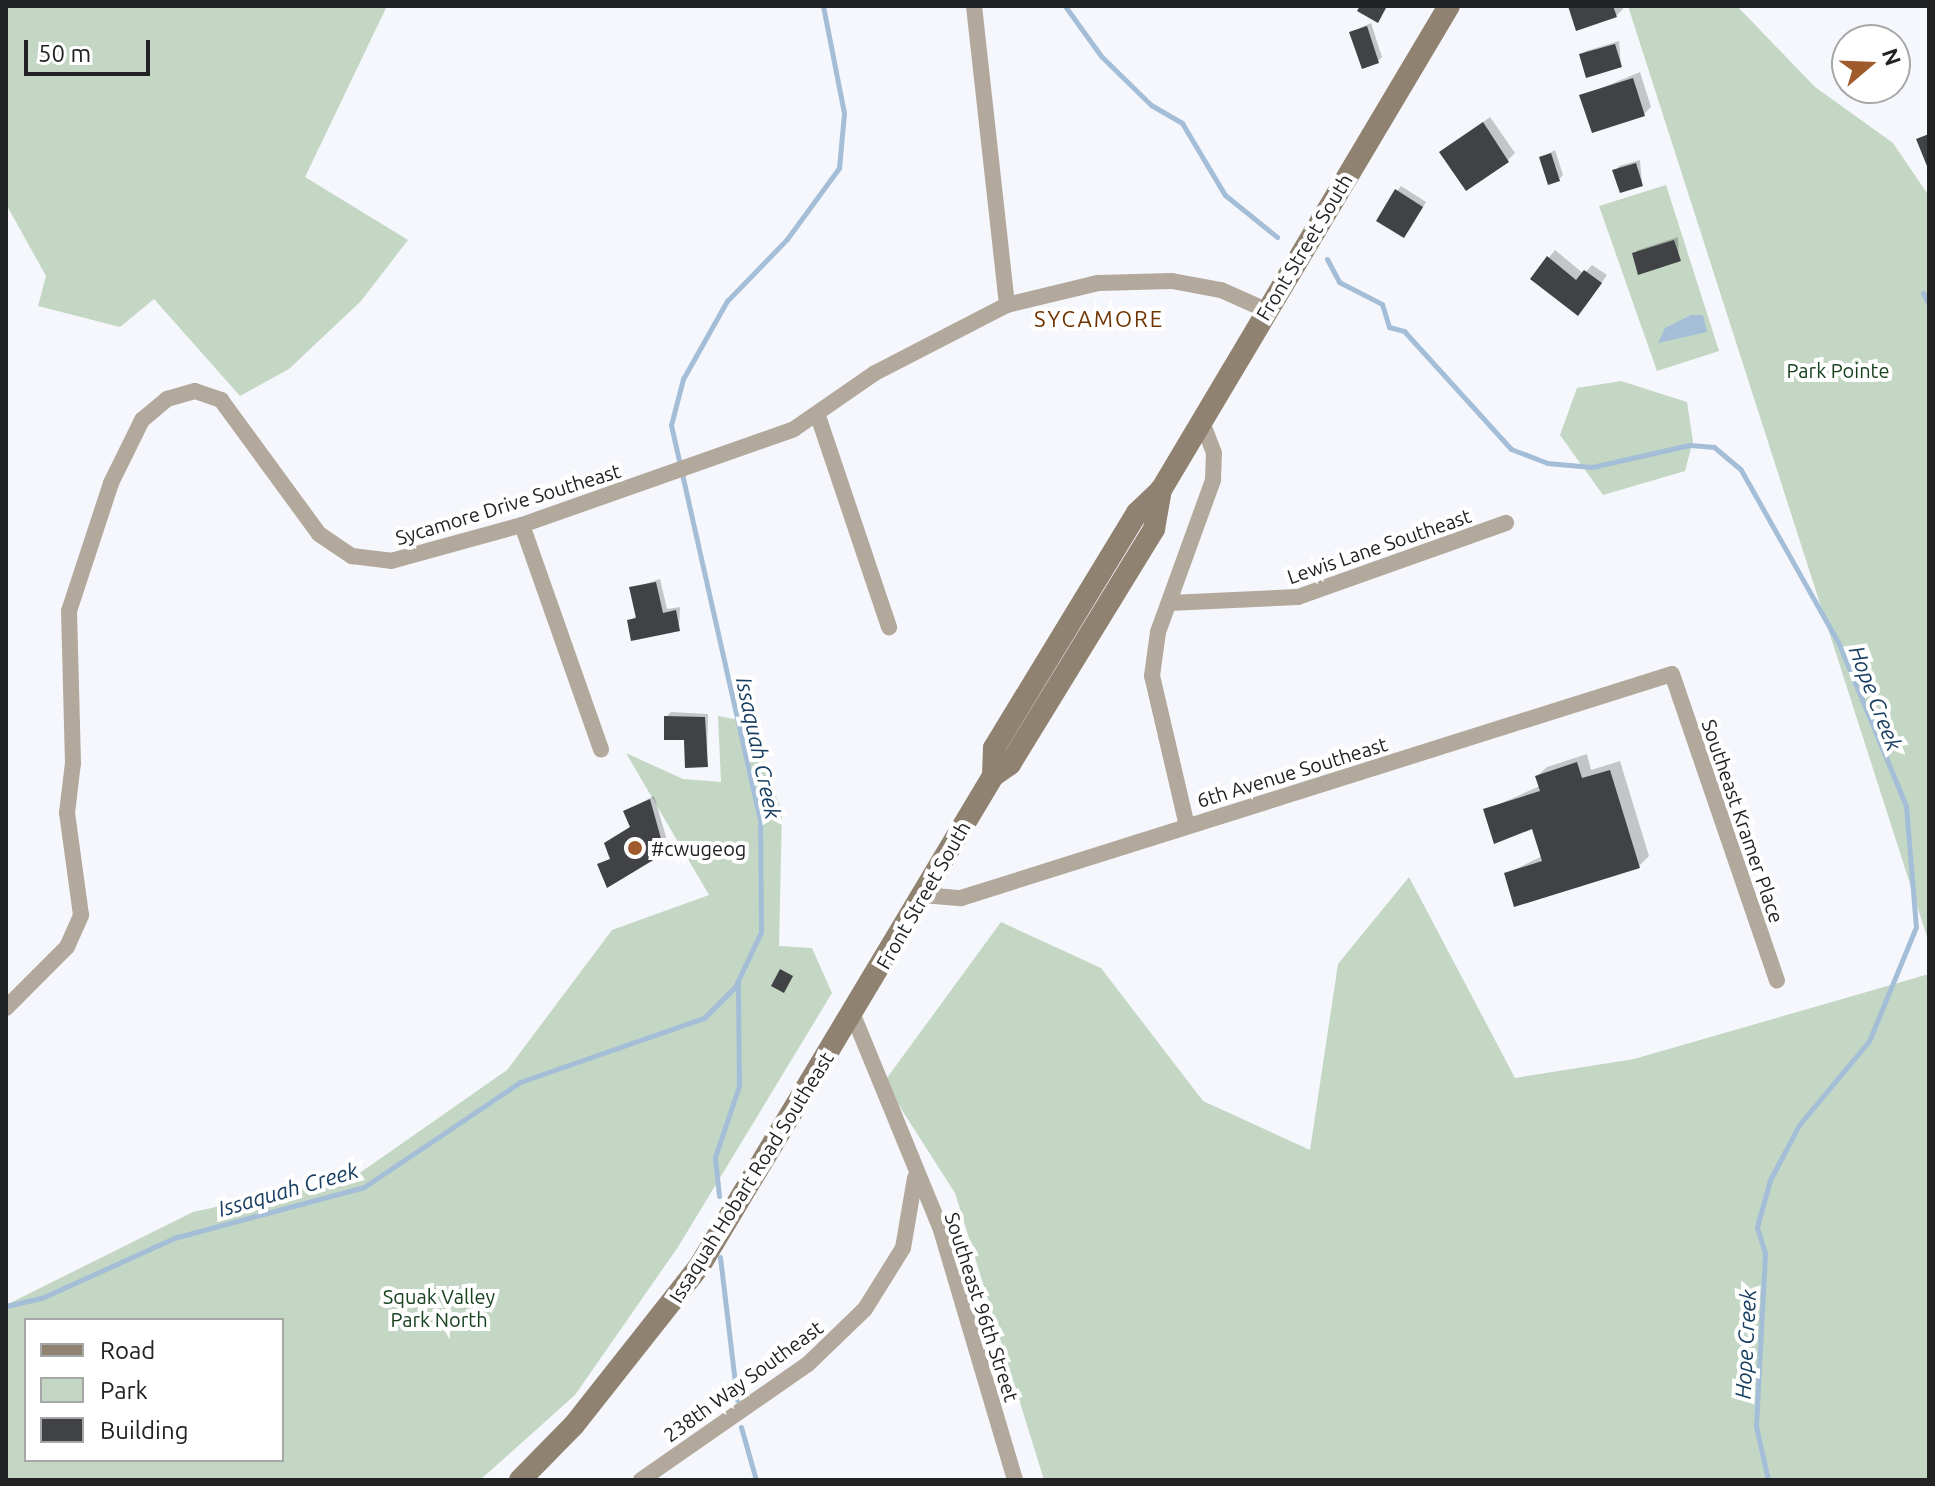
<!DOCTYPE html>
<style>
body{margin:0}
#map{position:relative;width:1935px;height:1486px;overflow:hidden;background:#f5f7fc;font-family:Ubuntu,sans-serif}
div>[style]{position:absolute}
.green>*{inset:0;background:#c3d7c4}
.water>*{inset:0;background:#a5bed8}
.shadow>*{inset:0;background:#0003}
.stream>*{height:5px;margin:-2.5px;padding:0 2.5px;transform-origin:2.5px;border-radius:2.5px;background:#a5bed8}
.building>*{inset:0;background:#404246}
.street>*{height:16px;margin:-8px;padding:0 8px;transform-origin:8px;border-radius:8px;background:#b2a89c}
.secondary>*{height:22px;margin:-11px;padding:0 11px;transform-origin:11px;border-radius:11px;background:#908270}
.dots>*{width:22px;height:22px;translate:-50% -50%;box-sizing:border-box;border:4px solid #fff;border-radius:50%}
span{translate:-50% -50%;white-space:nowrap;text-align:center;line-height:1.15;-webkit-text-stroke:8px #fff;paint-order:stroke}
.street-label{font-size:20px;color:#212224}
.park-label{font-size:20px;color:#18411e}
.poi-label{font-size:20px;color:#212224}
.left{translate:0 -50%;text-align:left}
.neighbourhood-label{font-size:22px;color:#6e3400;letter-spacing:2px}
.water-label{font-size:22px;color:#183e61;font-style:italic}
.frame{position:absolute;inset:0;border:8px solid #212224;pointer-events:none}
.legend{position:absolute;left:24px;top:1318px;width:260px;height:144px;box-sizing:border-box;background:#fff;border:2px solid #a6a7a7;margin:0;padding:10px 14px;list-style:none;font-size:24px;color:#212224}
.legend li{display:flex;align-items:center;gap:16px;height:40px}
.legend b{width:40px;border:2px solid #a6a7a7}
.north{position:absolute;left:1831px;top:24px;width:80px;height:80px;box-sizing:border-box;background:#fff;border:2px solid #a6a7a7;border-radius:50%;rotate:71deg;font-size:22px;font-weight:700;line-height:32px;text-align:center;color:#212224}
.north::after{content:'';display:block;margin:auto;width:28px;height:36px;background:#9f5b2b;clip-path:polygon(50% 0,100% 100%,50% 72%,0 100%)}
.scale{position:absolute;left:24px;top:40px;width:126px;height:36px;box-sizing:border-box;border:4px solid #212224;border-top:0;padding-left:10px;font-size:24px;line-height:28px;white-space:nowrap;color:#212224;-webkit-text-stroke:6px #fff;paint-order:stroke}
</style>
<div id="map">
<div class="green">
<div style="clip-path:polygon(6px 6px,387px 6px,305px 177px,408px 240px,361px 301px,289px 369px,240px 396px,154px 299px,120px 327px,38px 306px,46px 276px,6px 204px)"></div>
<div style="clip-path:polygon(1628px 6px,1737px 6px,1815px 87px,1893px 143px,1929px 196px,1929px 943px)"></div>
<div style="clip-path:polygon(1666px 185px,1719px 351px,1657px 371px,1599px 206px)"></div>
<div style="clip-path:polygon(1621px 381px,1687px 402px,1693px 441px,1685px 471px,1603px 495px,1560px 435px,1577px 388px)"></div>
<div style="clip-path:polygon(evenodd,718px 716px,749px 722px,782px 812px,779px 946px,812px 948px,832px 993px,678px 1247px,575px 1395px,480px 1480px,6px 1480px,6px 1305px,193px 1212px,354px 1177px,507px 1070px,612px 930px,709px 895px,626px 753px,683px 779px,721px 782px,718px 716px,26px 1320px,282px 1320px,282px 1460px,26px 1460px,26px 1320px)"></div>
<div style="clip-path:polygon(1409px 877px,1515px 1078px,1634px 1059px,1929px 974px,1929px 1480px,1044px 1480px,955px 1193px,884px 1082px,1001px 922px,1101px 968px,1203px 1101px,1310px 1150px,1338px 964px)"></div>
</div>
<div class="water">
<div style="clip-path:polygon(1691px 315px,1703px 315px,1707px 332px,1658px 343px,1665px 328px)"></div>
</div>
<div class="shadow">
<div style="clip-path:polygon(1570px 6px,1622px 6px,1623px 9px,1616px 16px)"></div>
<div style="clip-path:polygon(1371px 23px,1382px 57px,1378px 61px,1351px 32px)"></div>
<div style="clip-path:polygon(1619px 41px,1621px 65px,1581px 55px,1586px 51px)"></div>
<div style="clip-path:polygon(1640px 72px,1651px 107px,1644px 114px,1582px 96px)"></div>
<div style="clip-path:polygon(1490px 117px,1515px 153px,1508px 160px,1442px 152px)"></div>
<div style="clip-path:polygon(1555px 150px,1563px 175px,1559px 179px,1541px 158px)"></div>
<div style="clip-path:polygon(1640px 160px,1642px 184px,1615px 171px,1619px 166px)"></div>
<div style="clip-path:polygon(1401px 186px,1426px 202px,1408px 232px,1397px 191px)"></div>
<div style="clip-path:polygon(1678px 237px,1679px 259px,1634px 254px,1638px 250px)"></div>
<div style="clip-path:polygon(1555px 250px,1584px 274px,1592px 265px,1607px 275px,1585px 307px,1532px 279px)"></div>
<div style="clip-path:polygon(660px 579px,667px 609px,680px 607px,679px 629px,629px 621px,638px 615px,632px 588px)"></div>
<div style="clip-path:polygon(671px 712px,708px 714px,707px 765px,666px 717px)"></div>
<div style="clip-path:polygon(1587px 754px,1591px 770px,1620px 761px,1649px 856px,1639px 866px,1515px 904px,1506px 874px,1542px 856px,1533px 826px,1486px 810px,1540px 786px,1537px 776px,1547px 767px)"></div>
<div style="clip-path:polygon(654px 796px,669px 847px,599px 865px,611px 858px,606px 843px,632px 826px,625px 811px)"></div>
</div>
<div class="stream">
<div style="left:1065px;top:6px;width:62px;rotate:54.2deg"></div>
<div style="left:1101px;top:56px;width:70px;rotate:44.4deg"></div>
<div style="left:1151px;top:105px;width:36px;rotate:30deg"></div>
<div style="left:1182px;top:123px;width:84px;rotate:59.2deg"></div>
<div style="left:1225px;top:195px;width:67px;rotate:38.9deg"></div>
<div style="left:1327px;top:259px;width:26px;rotate:62deg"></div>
<div style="left:1339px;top:282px;width:48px;rotate:27.1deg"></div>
<div style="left:1382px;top:304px;width:24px;rotate:73deg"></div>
<div style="left:1389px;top:327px;width:16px;rotate:15deg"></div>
<div style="left:1404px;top:331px;width:159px;rotate:47.8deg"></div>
<div style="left:1511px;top:449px;width:39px;rotate:21deg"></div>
<div style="left:1547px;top:463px;width:45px;rotate:5.1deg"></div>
<div style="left:1592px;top:467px;width:100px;rotate:-12.7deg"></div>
<div style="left:1690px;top:445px;width:24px;rotate:5deg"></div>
<div style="left:1714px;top:447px;width:35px;rotate:40deg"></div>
<div style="left:1741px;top:470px;width:200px;rotate:60.6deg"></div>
<div style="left:1839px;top:644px;width:175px;rotate:67.5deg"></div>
<div style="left:1906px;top:806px;width:121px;rotate:85.3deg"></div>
<div style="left:1916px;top:927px;width:123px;rotate:112.4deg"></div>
<div style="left:1869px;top:1041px;width:109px;rotate:129.8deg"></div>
<div style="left:1799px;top:1125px;width:62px;rotate:117.8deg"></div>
<div style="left:1770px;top:1180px;width:49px;rotate:105.5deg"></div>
<div style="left:1757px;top:1227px;width:28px;rotate:73deg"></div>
<div style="left:1765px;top:1254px;width:172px;rotate:93deg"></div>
<div style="left:1756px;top:1426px;width:55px;rotate:77.5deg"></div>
<div style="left:1923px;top:293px;width:13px;rotate:63deg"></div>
<div style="left:719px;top:1196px;width:39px;rotate:-96deg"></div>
<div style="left:715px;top:1157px;width:75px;rotate:-71.3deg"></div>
<div style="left:739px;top:1086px;width:104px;rotate:-90.6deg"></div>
<div style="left:720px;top:1257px;width:144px;rotate:83.2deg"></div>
<div style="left:6px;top:1306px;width:39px;rotate:-13deg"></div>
<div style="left:44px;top:1297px;width:143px;rotate:-24.4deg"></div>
<div style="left:174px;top:1238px;width:197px;rotate:-15deg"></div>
<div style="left:364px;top:1187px;width:188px;rotate:-33.9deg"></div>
<div style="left:520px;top:1082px;width:195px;rotate:-19.2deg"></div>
<div style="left:704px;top:1018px;width:44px;rotate:-45deg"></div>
<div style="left:735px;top:987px;width:61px;rotate:-64.7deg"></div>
<div style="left:761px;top:932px;width:112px;rotate:-90.5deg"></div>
<div style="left:760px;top:820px;width:405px;rotate:-102.7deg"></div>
<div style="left:671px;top:425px;width:48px;rotate:-75.4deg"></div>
<div style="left:683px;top:379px;width:90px;rotate:-60.6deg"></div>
<div style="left:727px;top:301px;width:86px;rotate:-45.9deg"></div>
<div style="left:787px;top:239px;width:88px;rotate:-53.8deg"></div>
<div style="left:839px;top:168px;width:55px;rotate:-84.8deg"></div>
<div style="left:844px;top:113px;width:109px;rotate:-101.1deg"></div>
<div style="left:741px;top:1427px;width:55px;rotate:74.2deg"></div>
</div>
<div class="building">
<div style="clip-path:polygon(1360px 6px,1387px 6px,1378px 23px,1357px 11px)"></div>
<div style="clip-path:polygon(1568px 6px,1613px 6px,1617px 17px,1576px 31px)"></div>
<div style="clip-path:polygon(1367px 26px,1379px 63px,1362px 69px,1349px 32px)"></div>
<div style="clip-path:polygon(1615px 44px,1622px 67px,1586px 78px,1579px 54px)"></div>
<div style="clip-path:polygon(1633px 78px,1645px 116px,1592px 133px,1579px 95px)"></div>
<div style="clip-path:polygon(1483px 122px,1509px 162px,1466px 191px,1439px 152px)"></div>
<div style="clip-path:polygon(1929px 134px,1929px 171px,1916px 139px)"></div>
<div style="clip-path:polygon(1551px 153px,1560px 181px,1548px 185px,1539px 157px)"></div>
<div style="clip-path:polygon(1636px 163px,1643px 186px,1620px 193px,1612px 170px)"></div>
<div style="clip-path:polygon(1395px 189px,1423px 207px,1404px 238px,1376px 221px)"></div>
<div style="clip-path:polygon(1674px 240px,1681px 261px,1638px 275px,1632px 253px)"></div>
<div style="clip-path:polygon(1547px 256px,1576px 280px,1584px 270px,1602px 283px,1578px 316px,1530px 279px)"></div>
<div style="clip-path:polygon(656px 582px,663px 613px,676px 610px,680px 631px,631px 641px,627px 620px,636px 618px,629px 587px)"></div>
<div style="clip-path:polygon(664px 716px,705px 717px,708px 767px,685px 768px,684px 740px,664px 740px)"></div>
<div style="clip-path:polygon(1577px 762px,1582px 778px,1610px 770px,1640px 868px,1514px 907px,1504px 873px,1542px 861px,1532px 829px,1494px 844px,1483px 809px,1540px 791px,1535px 776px)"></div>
<div style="clip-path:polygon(650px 799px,665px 853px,607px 888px,597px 864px,610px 859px,604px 843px,630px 827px,623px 811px)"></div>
<div style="clip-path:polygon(780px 969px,793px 976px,784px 993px,771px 986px)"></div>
</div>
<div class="street">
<div style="left:974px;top:6px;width:301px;rotate:83.7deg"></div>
<div style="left:818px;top:416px;width:223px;rotate:71.4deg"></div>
<div style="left:522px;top:525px;width:238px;rotate:70.6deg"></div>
<div style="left:1169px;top:603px;width:129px;rotate:-2.7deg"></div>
<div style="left:1298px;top:597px;width:221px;rotate:-19.6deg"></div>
<div style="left:1187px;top:826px;width:154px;rotate:-103.1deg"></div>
<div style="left:1152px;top:676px;width:44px;rotate:-82.2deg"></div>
<div style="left:1158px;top:632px;width:162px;rotate:-70.1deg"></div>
<div style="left:1213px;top:480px;width:27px;rotate:-88deg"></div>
<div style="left:1214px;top:453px;width:34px;rotate:-111deg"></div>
<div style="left:923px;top:895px;width:38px;rotate:5deg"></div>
<div style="left:961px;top:898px;width:745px;rotate:-17.49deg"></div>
<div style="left:1672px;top:674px;width:324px;rotate:71.1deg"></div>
<div style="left:6px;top:1008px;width:86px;rotate:-45deg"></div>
<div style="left:67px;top:947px;width:35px;rotate:-66deg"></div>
<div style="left:81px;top:915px;width:103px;rotate:-97.8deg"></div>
<div style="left:67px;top:813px;width:50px;rotate:-83.2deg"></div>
<div style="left:73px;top:763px;width:152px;rotate:-91.5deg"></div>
<div style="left:69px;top:611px;width:135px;rotate:-71.8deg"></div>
<div style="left:111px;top:483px;width:70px;rotate:-63.8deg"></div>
<div style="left:142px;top:420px;width:33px;rotate:-40deg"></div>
<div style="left:167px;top:399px;width:29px;rotate:-16deg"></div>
<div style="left:195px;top:391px;width:28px;rotate:19deg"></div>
<div style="left:221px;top:400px;width:166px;rotate:53.8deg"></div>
<div style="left:319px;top:534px;width:40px;rotate:34deg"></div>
<div style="left:352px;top:556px;width:39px;rotate:7deg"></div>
<div style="left:391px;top:561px;width:136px;rotate:-15.4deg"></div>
<div style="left:522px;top:525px;width:288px;rotate:-19.4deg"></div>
<div style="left:794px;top:429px;width:98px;rotate:-34.7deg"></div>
<div style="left:875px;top:373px;width:148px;rotate:-27.3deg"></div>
<div style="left:1007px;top:305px;width:94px;rotate:-13.6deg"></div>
<div style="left:1098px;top:283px;width:74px;rotate:-1.5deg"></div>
<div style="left:1172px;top:281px;width:50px;rotate:10.4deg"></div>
<div style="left:1221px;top:290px;width:49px;rotate:24deg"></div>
<div style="left:853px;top:1015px;width:232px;rotate:67.7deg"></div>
<div style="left:941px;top:1230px;width:261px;rotate:73.5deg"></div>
<div style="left:641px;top:1480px;width:203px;rotate:-34.8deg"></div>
<div style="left:808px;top:1364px;width:79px;rotate:-44deg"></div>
<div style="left:865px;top:1309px;width:72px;rotate:-58.1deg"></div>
<div style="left:903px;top:1248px;width:71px;rotate:-80.3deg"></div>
</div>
<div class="secondary">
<div style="left:993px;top:776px;width:28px;rotate:-88deg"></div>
<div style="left:994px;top:748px;width:275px;rotate:-58.7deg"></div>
<div style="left:1137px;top:513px;width:33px;rotate:-44deg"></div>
<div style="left:1161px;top:490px;width:563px;rotate:-59.25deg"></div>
<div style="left:520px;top:1480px;width:77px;rotate:-45.5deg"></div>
<div style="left:574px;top:1425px;width:201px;rotate:-51.7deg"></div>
<div style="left:699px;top:1267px;width:572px;rotate:-59.09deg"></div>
<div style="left:993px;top:776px;width:21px;rotate:-35deg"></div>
<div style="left:1010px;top:764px;width:276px;rotate:-58.5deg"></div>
<div style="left:1154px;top:529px;width:40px;rotate:-80deg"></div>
</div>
<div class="dots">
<div style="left:635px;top:848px;background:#9f5b2b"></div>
</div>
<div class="street-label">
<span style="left:1304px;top:247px;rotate:-59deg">Front Street South</span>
<span style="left:508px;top:504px;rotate:-17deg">Sycamore Drive Southeast</span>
<span style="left:1379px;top:546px;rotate:-19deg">Lewis Lane Southeast</span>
<span style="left:1292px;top:772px;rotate:-17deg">6th Avenue Southeast</span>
<span style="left:1743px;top:821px;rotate:71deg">Southeast Kramer Place</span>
<span style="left:923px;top:895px;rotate:-60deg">Front Street South</span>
<span style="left:751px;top:1177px;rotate:-58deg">Issaquah Hobart Road Southeast</span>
<span style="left:982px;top:1307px;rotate:72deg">Southeast 96th Street</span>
<span style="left:743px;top:1381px;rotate:-36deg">238th Way Southeast</span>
</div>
<div class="park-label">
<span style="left:1838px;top:370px">Park Pointe</span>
<span style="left:439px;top:1308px">Squak Valley<br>Park North</span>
</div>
<div class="poi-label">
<span class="left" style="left:651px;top:848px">#cwugeog</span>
</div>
<div class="neighbourhood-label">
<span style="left:1099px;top:319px">SYCAMORE</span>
</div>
<div class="water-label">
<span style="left:1876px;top:698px;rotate:69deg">Hope Creek</span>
<span style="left:759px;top:748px;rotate:78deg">Issaquah Creek</span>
<span style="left:288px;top:1189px;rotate:-16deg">Issaquah Creek</span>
<span style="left:1745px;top:1344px;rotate:-87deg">Hope Creek</span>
</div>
<div class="frame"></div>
<ul class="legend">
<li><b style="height:10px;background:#908270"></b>Road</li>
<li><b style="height:22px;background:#c3d7c4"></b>Park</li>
<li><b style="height:22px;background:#404246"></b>Building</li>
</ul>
<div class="north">N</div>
<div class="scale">50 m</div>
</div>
